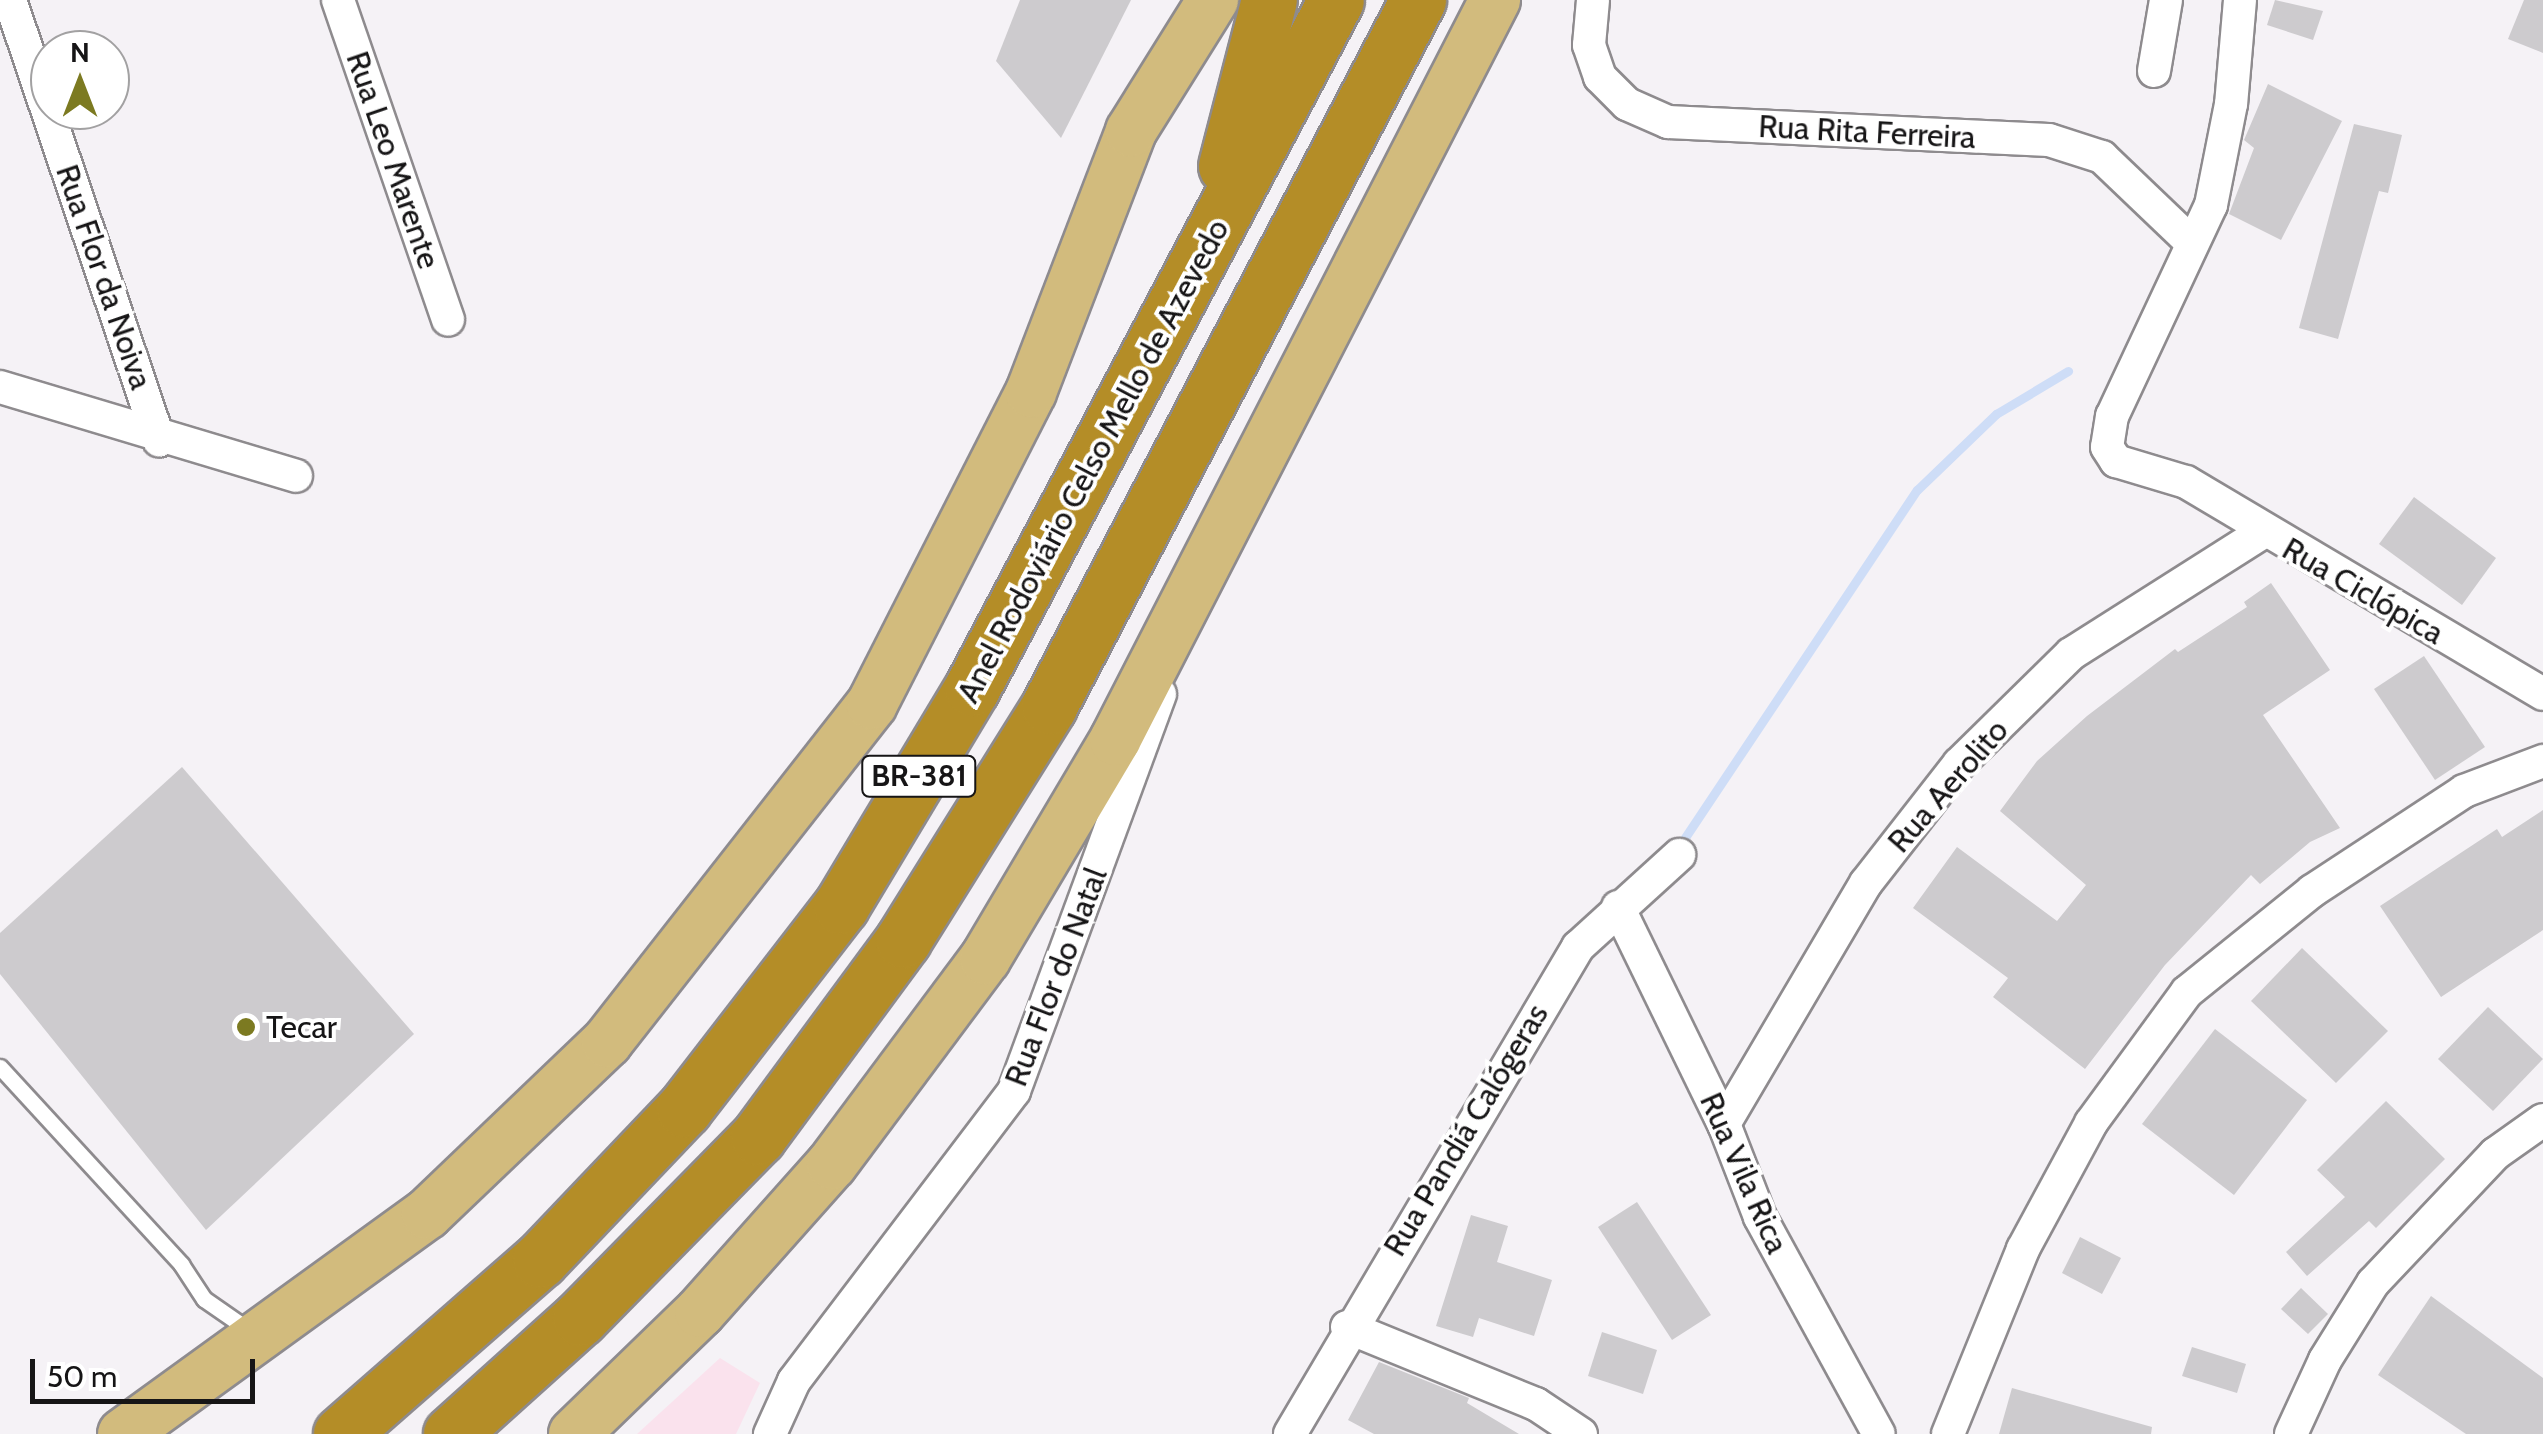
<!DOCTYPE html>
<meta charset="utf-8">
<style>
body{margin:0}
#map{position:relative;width:2543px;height:1434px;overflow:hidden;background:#f5f2f6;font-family:Cabin,sans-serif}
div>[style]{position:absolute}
.industrial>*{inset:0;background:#fae2ed}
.stream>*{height:9px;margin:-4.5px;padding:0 4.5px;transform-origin:4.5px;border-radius:4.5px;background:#ceddf7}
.building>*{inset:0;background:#cdcbce}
.roads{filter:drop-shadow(2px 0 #8e8b8e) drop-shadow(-2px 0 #8e8b8e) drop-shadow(0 2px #8e8b8e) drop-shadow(0 -2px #8e8b8e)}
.service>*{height:15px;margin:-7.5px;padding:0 7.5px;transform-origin:7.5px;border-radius:7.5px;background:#fff}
.minor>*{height:32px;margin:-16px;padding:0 16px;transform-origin:16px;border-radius:16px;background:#fff}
.primary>*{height:50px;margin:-25px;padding:0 25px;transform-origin:25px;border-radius:25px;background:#d2bb7d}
.motorway>*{height:55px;margin:-27.5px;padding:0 27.5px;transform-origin:27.5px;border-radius:27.5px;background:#b48d27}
.dots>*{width:28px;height:28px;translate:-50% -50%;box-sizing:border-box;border:5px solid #fff;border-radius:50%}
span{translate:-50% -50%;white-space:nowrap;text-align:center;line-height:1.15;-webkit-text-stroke:8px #fff;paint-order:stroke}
.shield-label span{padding:2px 8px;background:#fff;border:2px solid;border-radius:8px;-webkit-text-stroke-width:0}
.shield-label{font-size:30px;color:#161516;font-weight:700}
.street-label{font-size:32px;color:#161516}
.poi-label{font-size:32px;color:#161516}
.left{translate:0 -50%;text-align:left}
.north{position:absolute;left:30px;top:30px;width:100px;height:100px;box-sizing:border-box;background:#fff;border:2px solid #a2a1a2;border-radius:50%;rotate:0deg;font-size:28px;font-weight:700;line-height:40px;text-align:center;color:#161516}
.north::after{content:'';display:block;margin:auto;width:35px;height:45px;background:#7c7a21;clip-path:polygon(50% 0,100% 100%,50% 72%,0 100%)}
.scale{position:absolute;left:30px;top:1359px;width:225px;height:45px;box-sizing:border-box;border:5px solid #161516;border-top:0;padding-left:12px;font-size:30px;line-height:35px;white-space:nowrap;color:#161516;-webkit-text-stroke:8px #fff;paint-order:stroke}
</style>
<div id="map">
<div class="industrial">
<div style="clip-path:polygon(720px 1358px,760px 1383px,736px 1434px,637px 1434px)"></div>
</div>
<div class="stream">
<div style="left:1684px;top:839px;width:420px;rotate:-56.3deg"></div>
<div style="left:1917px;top:490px;width:110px;rotate:-43.9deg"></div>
<div style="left:1996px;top:414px;width:84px;rotate:-30.8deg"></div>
</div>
<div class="building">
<div style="clip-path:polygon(1020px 0,1131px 0,1061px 138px,996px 61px)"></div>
<div style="clip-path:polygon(2275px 0,2323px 11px,2313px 40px,2267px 25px)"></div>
<div style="clip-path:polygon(2524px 0,2543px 0,2543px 53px,2508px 39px)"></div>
<div style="clip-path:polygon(2268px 84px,2342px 121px,2281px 240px,2229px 214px,2254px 148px,2244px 140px)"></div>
<div style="clip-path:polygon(2354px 124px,2402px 135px,2388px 193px,2379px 191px,2338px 339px,2299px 328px)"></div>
<div style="clip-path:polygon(2414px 497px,2496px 558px,2462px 605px,2379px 544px)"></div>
<div style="clip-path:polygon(2271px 583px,2330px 670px,2263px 715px,2340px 828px,2310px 842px,2260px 884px,2251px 875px,2165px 965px,2085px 1069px,1993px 997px,2008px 978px,1913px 908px,1957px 847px,2057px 921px,2086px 885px,2000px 811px,2037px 761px,2087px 716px,2175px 649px,2178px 652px,2247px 607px,2244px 602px)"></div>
<div style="clip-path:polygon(2424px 656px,2485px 747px,2435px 780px,2374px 689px)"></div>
<div style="clip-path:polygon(182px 767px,414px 1034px,206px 1230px,0 974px,0 933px)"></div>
<div style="clip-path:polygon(2543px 810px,2543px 930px,2441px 997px,2380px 906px,2497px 829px,2502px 837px)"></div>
<div style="clip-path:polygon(2302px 948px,2388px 1031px,2336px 1083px,2251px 1001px)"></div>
<div style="clip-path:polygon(2488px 1007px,2543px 1059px,2493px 1111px,2438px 1059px)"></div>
<div style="clip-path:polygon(2215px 1029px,2307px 1100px,2234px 1195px,2142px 1124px)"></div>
<div style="clip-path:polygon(2386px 1101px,2445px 1159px,2376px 1228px,2369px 1221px,2307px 1276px,2286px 1252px,2345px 1197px,2317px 1170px)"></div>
<div style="clip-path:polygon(1637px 1202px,1711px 1315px,1672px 1340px,1598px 1227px)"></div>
<div style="clip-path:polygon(1471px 1215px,1508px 1226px,1497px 1262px,1552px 1280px,1534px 1336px,1479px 1318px,1473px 1337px,1436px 1326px)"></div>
<div style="clip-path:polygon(2080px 1237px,2121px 1258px,2102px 1294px,2062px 1273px)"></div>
<div style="clip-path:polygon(2301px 1288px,2328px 1314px,2308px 1334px,2281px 1309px)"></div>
<div style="clip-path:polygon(2431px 1296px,2543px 1378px,2543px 1434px,2466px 1434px,2378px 1375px)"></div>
<div style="clip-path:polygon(1602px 1332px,1657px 1350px,1643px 1394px,1588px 1376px)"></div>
<div style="clip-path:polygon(2192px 1347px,2246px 1364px,2237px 1393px,2182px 1376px)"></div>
<div style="clip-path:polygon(1379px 1362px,1469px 1398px,1467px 1403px,1519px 1434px,1374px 1434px,1348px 1420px)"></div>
<div style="clip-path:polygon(2012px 1388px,2152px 1427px,2151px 1434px,1999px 1434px)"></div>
</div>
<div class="roads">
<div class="service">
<div style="left:0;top:1067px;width:268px;rotate:47.4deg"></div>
<div style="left:181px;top:1264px;width:42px;rotate:56.7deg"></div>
<div style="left:204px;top:1299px;width:56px;rotate:34.8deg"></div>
</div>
<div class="minor">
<div style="left:10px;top:0;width:465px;rotate:71.3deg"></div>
<div style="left:338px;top:0;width:338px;rotate:71deg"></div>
<div style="left:1593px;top:0;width:45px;rotate:95.1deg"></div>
<div style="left:1589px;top:45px;width:34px;rotate:71deg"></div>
<div style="left:1600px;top:77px;width:38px;rotate:45deg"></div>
<div style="left:1627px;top:104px;width:45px;rotate:23.7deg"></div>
<div style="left:1668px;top:122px;width:381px;rotate:2.7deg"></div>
<div style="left:2049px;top:140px;width:56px;rotate:17.8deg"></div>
<div style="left:2102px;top:157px;width:124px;rotate:43.7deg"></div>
<div style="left:2240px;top:0;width:104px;rotate:94.9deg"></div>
<div style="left:2231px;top:104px;width:103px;rotate:101.2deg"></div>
<div style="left:2211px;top:205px;width:233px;rotate:115.1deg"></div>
<div style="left:2112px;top:416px;width:31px;rotate:99deg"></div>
<div style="left:2107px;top:447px;width:17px;rotate:57deg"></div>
<div style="left:2116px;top:461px;width:73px;rotate:16.7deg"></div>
<div style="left:2186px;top:482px;width:415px;rotate:30.7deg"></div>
<div style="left:2154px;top:71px;width:72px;rotate:-80.4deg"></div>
<div style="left:0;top:387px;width:309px;rotate:16.7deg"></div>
<div style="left:1618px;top:907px;width:242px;rotate:64deg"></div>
<div style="left:1724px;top:1124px;width:100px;rotate:68.8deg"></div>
<div style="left:1760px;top:1217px;width:247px;rotate:61.3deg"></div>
<div style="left:1724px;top:1124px;width:280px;rotate:-59.5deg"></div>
<div style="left:1866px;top:883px;width:151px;rotate:-52deg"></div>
<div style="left:1959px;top:764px;width:157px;rotate:-44.5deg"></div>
<div style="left:2071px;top:654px;width:226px;rotate:-32.4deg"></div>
<div style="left:1347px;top:1327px;width:204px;rotate:22.2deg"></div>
<div style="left:1536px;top:1404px;width:54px;rotate:33.7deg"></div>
<div style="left:770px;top:1434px;width:58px;rotate:-65.6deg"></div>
<div style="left:794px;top:1381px;width:364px;rotate:-52.8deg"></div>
<div style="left:1014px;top:1091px;width:423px;rotate:-69.8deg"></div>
<div style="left:1290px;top:1434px;width:566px;rotate:-59.4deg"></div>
<div style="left:1578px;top:947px;width:137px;rotate:-42.3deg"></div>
<div style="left:1948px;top:1434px;width:200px;rotate:-67.9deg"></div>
<div style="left:2023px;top:1249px;width:143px;rotate:-61.6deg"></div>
<div style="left:2091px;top:1123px;width:162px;rotate:-53.8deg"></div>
<div style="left:2187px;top:992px;width:161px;rotate:-38.9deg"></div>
<div style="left:2312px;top:891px;width:182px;rotate:-33.3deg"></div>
<div style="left:2464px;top:791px;width:85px;rotate:-20.8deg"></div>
<div style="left:2291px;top:1434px;width:81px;rotate:-65.3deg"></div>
<div style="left:2325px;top:1360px;width:91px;rotate:-58.1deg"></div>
<div style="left:2373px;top:1283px;width:178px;rotate:-46.6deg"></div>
<div style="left:2495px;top:1154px;width:59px;rotate:-35.3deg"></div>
</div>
<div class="primary">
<div style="left:123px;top:1434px;width:375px;rotate:-35.9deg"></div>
<div style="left:427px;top:1214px;width:249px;rotate:-43.7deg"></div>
<div style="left:607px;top:1042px;width:429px;rotate:-51.9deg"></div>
<div style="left:872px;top:704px;width:350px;rotate:-63deg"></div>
<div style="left:1031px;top:392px;width:280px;rotate:-69deg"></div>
<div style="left:1131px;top:131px;width:155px;rotate:-58deg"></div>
<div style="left:574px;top:1434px;width:175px;rotate:-44.1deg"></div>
<div style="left:700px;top:1312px;width:198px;rotate:-48.3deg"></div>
<div style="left:832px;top:1164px;width:256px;rotate:-53.3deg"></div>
<div style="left:985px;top:959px;width:255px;rotate:-59.3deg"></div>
<div style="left:1115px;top:740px;width:832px;rotate:-62.82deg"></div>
</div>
<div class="motorway">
<div style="left:1226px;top:166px;width:171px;rotate:-75.5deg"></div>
<div style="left:341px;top:1434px;width:264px;rotate:-41.2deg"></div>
<div style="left:540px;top:1260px;width:209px;rotate:-46.4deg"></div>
<div style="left:684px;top:1109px;width:257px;rotate:-52.3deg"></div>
<div style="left:841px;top:906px;width:254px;rotate:-59deg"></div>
<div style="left:972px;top:688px;width:778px;rotate:-62.12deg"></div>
<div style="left:451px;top:1434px;width:173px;rotate:-42deg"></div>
<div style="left:580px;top:1318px;width:254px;rotate:-45.5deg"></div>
<div style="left:758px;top:1137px;width:245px;rotate:-53.6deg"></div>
<div style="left:903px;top:940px;width:276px;rotate:-58deg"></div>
<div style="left:1049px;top:706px;width:797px;rotate:-62.41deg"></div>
</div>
</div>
<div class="dots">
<div style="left:246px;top:1027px;background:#7c7a21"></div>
</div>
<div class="shield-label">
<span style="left:919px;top:776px">BR-381</span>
</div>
<div class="street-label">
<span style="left:1867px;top:132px;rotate:3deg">Rua Rita Ferreira</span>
<span style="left:393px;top:160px;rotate:71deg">Rua Leo Marente</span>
<span style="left:104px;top:277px;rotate:71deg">Rua Flor da Noiva</span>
<span style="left:1093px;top:461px;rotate:-62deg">Anel Rodoviário Celso Mello de Azevedo</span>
<span style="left:2363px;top:591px;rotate:30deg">Rua Ciclópica</span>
<span style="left:1948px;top:786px;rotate:-49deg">Rua Aerolito</span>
<span style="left:1056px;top:977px;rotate:-69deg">Rua Flor do Natal</span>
<span style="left:1466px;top:1130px;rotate:-59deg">Rua Pandiá Calógeras</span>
<span style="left:1744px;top:1173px;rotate:66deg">Rua Vila Rica</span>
</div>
<div class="poi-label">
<span class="left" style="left:266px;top:1027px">Tecar</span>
</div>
<div class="north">N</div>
<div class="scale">50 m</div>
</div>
